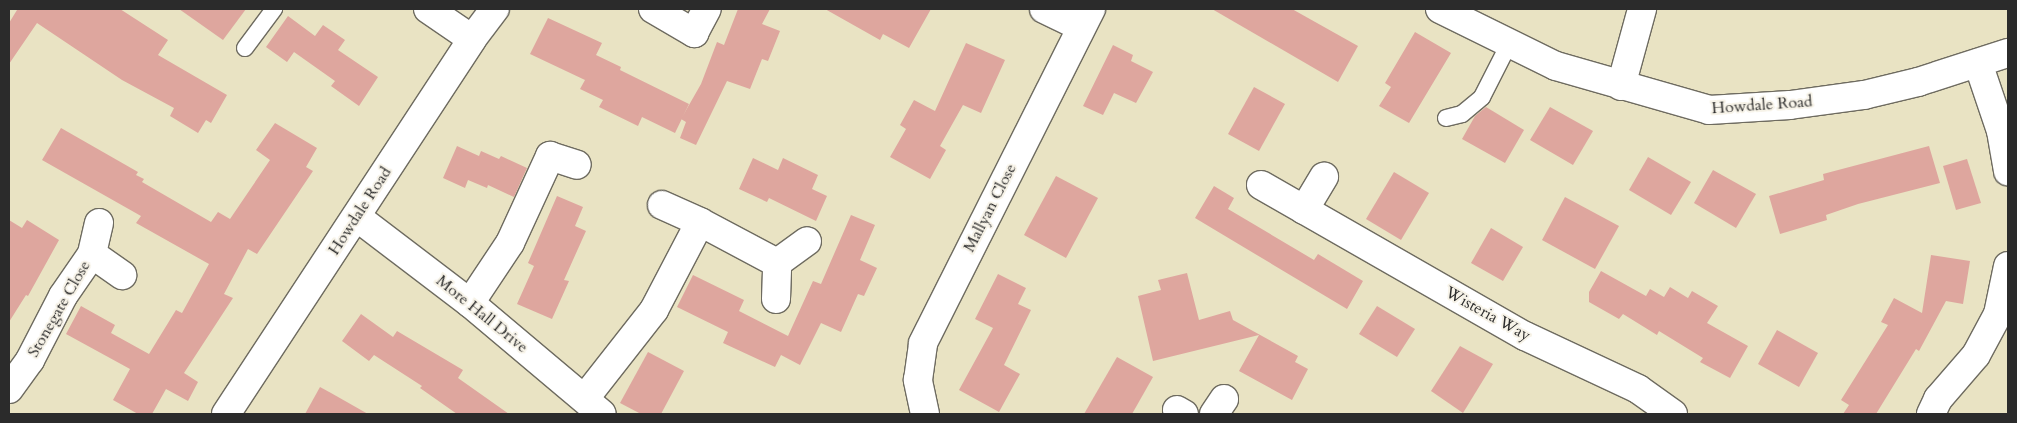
<!DOCTYPE html>
<style>
body{margin:0}
#map{position:relative;width:2017px;height:423px;overflow:hidden;background:#e9e3c3;font-family:Cardo,serif}
div>[style]{position:absolute}
.building>*{inset:0;background:#dea69e}
.roads{filter:drop-shadow(1px 0 #6e6b60) drop-shadow(-1px 0 #6e6b60) drop-shadow(0 1px #6e6b60) drop-shadow(0 -1px #6e6b60)}
.lane>*{height:16px;margin:-8px;padding:0 8px;transform-origin:8px;border-radius:8px;background:#fff}
.street>*{height:28px;margin:-14px;padding:0 14px;transform-origin:14px;border-radius:14px;background:#fff}
span{translate:-50% -50%;white-space:nowrap;text-align:center;line-height:1.15;-webkit-text-stroke:4px #f7f3e8;paint-order:stroke}
.street-label{font-size:16px;color:#2b2b2b}
.frame{position:absolute;inset:0;border:10px solid #2b2b2b;pointer-events:none}
</style>
<div id="map">
<div class="building">
<div style="clip-path:polygon(15px 9px,120px 9px,168px 40px,158px 55px,227px 95px,211px 123px,206px 120px,198px 133px,170px 116px,174px 108px,122px 80px,37px 23px,9px 64px,9px 23px,17px 10px)"></div>
<div style="clip-path:polygon(179px 9px,246px 9px,223px 40px)"></div>
<div style="clip-path:polygon(738px 9px,770px 9px,762px 24px,780px 31px,768px 61px,762px 59px,750px 89px,727px 81px,696px 145px,680px 138px,686px 122px,681px 119px,701px 84px,717px 42px,724px 45px)"></div>
<div style="clip-path:polygon(825px 9px,931px 9px,909px 48px,883px 34px,880px 40px)"></div>
<div style="clip-path:polygon(1212px 9px,1292px 9px,1358px 46px,1338px 82px)"></div>
<div style="clip-path:polygon(288px 16px,315px 36px,323px 25px,345px 40px,338px 50px,378px 77px,359px 106px,331px 86px,335px 81px,294px 52px,287px 62px,266px 47px)"></div>
<div style="clip-path:polygon(548px 18px,602px 43px,596px 55px,621px 67px,620px 70px,689px 104px,675px 133px,642px 117px,638px 126px,599px 107px,603px 100px,580px 89px,585px 80px,530px 54px)"></div>
<div style="clip-path:polygon(1415px 32px,1451px 53px,1409px 123px,1379px 106px,1391px 87px,1385px 83px)"></div>
<div style="clip-path:polygon(966px 43px,1005px 60px,981px 113px,963px 105px,940px 146px,946px 150px,930px 179px,890px 157px,906px 129px,900px 125px,914px 100px,935px 111px)"></div>
<div style="clip-path:polygon(1113px 45px,1133px 55px,1131px 61px,1153px 72px,1136px 103px,1114px 93px,1103px 115px,1083px 106px)"></div>
<div style="clip-path:polygon(1254px 87px,1285px 104px,1259px 151px,1228px 134px)"></div>
<div style="clip-path:polygon(1486px 107px,1524px 130px,1505px 163px,1462px 139px,1475px 116px)"></div>
<div style="clip-path:polygon(1550px 107px,1593px 131px,1573px 165px,1530px 140px)"></div>
<div style="clip-path:polygon(275px 123px,317px 148px,306px 167px,313px 171px,257px 254px,248px 249px,224px 294px,233px 298px,184px 373px,198px 382px,188px 401px,166px 389px,152px 414px,138px 414px,113px 400px,130px 369px,66px 334px,81px 306px,115px 325px,111px 333px,149px 354px,176px 310px,182px 313px,209px 264px,136px 223px,141px 216px,42px 160px,61px 128px,138px 172px,136px 175px,144px 179px,142px 182px,211px 222px,218px 212px,230px 219px,270px 160px,256px 150px)"></div>
<div style="clip-path:polygon(457px 146px,479px 156px,481px 151px,499px 159px,501px 156px,527px 168px,514px 197px,488px 185px,487px 188px,468px 180px,465px 188px,443px 178px)"></div>
<div style="clip-path:polygon(1929px 146px,1940px 183px,1858px 204px,1826px 215px,1827px 220px,1780px 234px,1769px 196px,1824px 180px,1823px 174px)"></div>
<div style="clip-path:polygon(1648px 157px,1691px 182px,1671px 215px,1629px 190px)"></div>
<div style="clip-path:polygon(753px 158px,778px 170px,783px 158px,818px 175px,812px 189px,827px 196px,816px 221px,769px 198px,767px 202px,739px 189px)"></div>
<div style="clip-path:polygon(1967px 159px,1981px 203px,1956px 210px,1943px 166px)"></div>
<div style="clip-path:polygon(1713px 170px,1756px 194px,1736px 228px,1694px 203px)"></div>
<div style="clip-path:polygon(1394px 172px,1429px 193px,1401px 240px,1366px 219px)"></div>
<div style="clip-path:polygon(1056px 176px,1098px 198px,1066px 258px,1024px 235px)"></div>
<div style="clip-path:polygon(1214px 186px,1234px 198px,1228px 209px,1314px 260px,1318px 254px,1363px 281px,1347px 309px,1195px 218px)"></div>
<div style="clip-path:polygon(557px 196px,583px 207px,575px 226px,586px 231px,564px 280px,569px 281px,552px 319px,517px 304px,534px 266px,528px 263px)"></div>
<div style="clip-path:polygon(1565px 197px,1619px 226px,1595px 269px,1542px 240px)"></div>
<div style="clip-path:polygon(851px 215px,875px 225px,860px 260px,877px 268px,864px 296px,858px 294px,841px 332px,821px 323px,800px 365px,781px 355px,775px 367px,723px 343px,728px 332px,677px 307px,693px 275px,744px 300px,739px 311px,788px 336px,813px 281px,821px 284px)"></div>
<div style="clip-path:polygon(9px 220px,22px 228px,27px 220px,59px 240px,28px 296px,26px 295px,9px 322px)"></div>
<div style="clip-path:polygon(1491px 228px,1523px 247px,1503px 281px,1471px 263px)"></div>
<div style="clip-path:polygon(1931px 255px,1970px 261px,1963px 304px,1946px 301px,1919px 351px,1916px 349px,1876px 414px,1843px 414px,1849px 405px,1841px 400px,1888px 325px,1881px 322px,1894px 298px,1922px 313px)"></div>
<div style="clip-path:polygon(1601px 271px,1646px 296px,1650px 289px,1664px 297px,1670px 287px,1688px 298px,1692px 291px,1718px 306px,1707px 323px,1748px 346px,1730px 378px,1700px 362px,1703px 358px,1659px 331px,1657px 335px,1623px 314px,1619px 319px,1589px 302px,1589px 292px)"></div>
<div style="clip-path:polygon(1187px 273px,1199px 320px,1230px 311px,1233px 320px,1298px 356px,1295px 362px,1308px 369px,1292px 400px,1239px 371px,1259px 335px,1153px 361px,1138px 296px,1161px 290px,1158px 280px)"></div>
<div style="clip-path:polygon(998px 274px,1026px 288px,1018px 304px,1031px 310px,1004px 365px,1020px 374px,999px 412px,959px 390px,993px 328px,975px 319px)"></div>
<div style="clip-path:polygon(1377px 306px,1415px 329px,1397px 357px,1359px 334px)"></div>
<div style="clip-path:polygon(361px 314px,393px 337px,397px 331px,463px 370px,458px 378px,509px 414px,457px 414px,420px 388px,422px 386px,374px 355px,369px 361px,342px 341px)"></div>
<div style="clip-path:polygon(1777px 330px,1818px 353px,1799px 387px,1758px 364px)"></div>
<div style="clip-path:polygon(1460px 346px,1493px 364px,1463px 413px,1431px 391px)"></div>
<div style="clip-path:polygon(648px 352px,684px 371px,661px 414px,641px 414px,620px 403px)"></div>
<div style="clip-path:polygon(1117px 357px,1153px 377px,1132px 414px,1084px 414px)"></div>
<div style="clip-path:polygon(320px 387px,331px 393px,368px 414px,305px 414px)"></div>
</div>
<div class="roads">
<div class="lane">
<div style="left:245px;top:48px;width:49px;rotate:-53.4deg"></div>
<div style="left:1446px;top:118px;width:16px;rotate:-14deg"></div>
<div style="left:1462px;top:114px;width:26px;rotate:-40deg"></div>
<div style="left:1482px;top:97px;width:59px;rotate:-63deg"></div>
</div>
<div class="street">
<div style="left:428px;top:9px;width:53px;rotate:34.3deg"></div>
<div style="left:653px;top:9px;width:48px;rotate:30.3deg"></div>
<div style="left:694px;top:33px;width:27px;rotate:-62deg"></div>
<div style="left:1044px;top:9px;width:41px;rotate:25.9deg"></div>
<div style="left:1440px;top:9px;width:129px;rotate:26.2deg"></div>
<div style="left:1556px;top:66px;width:159px;rotate:16deg"></div>
<div style="left:1709px;top:110px;width:81px;rotate:-3.5deg"></div>
<div style="left:1790px;top:105px;width:75px;rotate:-7.7deg"></div>
<div style="left:1864px;top:95px;width:56px;rotate:-13.5deg"></div>
<div style="left:1918px;top:82px;width:95px;rotate:-17.9deg"></div>
<div style="left:1978px;top:63px;width:72px;rotate:71.3deg"></div>
<div style="left:2001px;top:131px;width:41px;rotate:80.1deg"></div>
<div style="left:1621px;top:86px;width:80px;rotate:-74.7deg"></div>
<div style="left:1261px;top:185px;width:304px;rotate:29.8deg"></div>
<div style="left:1525px;top:336px;width:125px;rotate:25.1deg"></div>
<div style="left:1638px;top:389px;width:43px;rotate:35.5deg"></div>
<div style="left:662px;top:205px;width:42px;rotate:24.1deg"></div>
<div style="left:1304px;top:210px;width:39px;rotate:-59deg"></div>
<div style="left:357px;top:217px;width:142px;rotate:37.3deg"></div>
<div style="left:470px;top:303px;width:172px;rotate:40.1deg"></div>
<div style="left:99px;top:223px;width:32px;rotate:103deg"></div>
<div style="left:92px;top:254px;width:37px;rotate:35deg"></div>
<div style="left:776px;top:299px;width:36px;rotate:-88deg"></div>
<div style="left:777px;top:263px;width:37px;rotate:-36deg"></div>
<div style="left:470px;top:303px;width:72px;rotate:-56.3deg"></div>
<div style="left:510px;top:243px;width:96px;rotate:-65.3deg"></div>
<div style="left:550px;top:156px;width:28px;rotate:18deg"></div>
<div style="left:9px;top:389px;width:36px;rotate:-54deg"></div>
<div style="left:30px;top:360px;width:72px;rotate:-62.7deg"></div>
<div style="left:63px;top:296px;width:51px;rotate:-55.4deg"></div>
<div style="left:585px;top:398px;width:112px;rotate:-51.9deg"></div>
<div style="left:654px;top:310px;width:99px;rotate:-62.4deg"></div>
<div style="left:700px;top:222px;width:87px;rotate:28deg"></div>
<div style="left:1177px;top:410px;width:8px;rotate:30deg"></div>
<div style="left:226px;top:414px;width:448px;rotate:-56.7deg"></div>
<div style="left:472px;top:39px;width:38px;rotate:-53deg"></div>
<div style="left:925px;top:414px;width:35px;rotate:-102deg"></div>
<div style="left:918px;top:380px;width:37px;rotate:-82deg"></div>
<div style="left:923px;top:343px;width:374px;rotate:-63.3deg"></div>
<div style="left:1214px;top:414px;width:18px;rotate:-56deg"></div>
<div style="left:1931px;top:414px;width:17px;rotate:-65deg"></div>
<div style="left:1938px;top:399px;width:58px;rotate:-49.2deg"></div>
<div style="left:1976px;top:355px;width:47px;rotate:-61.8deg"></div>
<div style="left:1998px;top:314px;width:49px;rotate:-78.2deg"></div>
</div>
</div>
<div class="street-label">
<span style="left:1762px;top:105px;rotate:-4deg">Howdale Road</span>
<span style="left:990px;top:208px;rotate:-63deg">Mallyan Close</span>
<span style="left:360px;top:211px;rotate:-57deg">Howdale Road</span>
<span style="left:59px;top:309px;rotate:-60deg">Stonegate Close</span>
<span style="left:482px;top:314px;rotate:39deg">More Hall Drive</span>
<span style="left:1488px;top:314px;rotate:29deg">Wisteria Way</span>
</div>
<div class="frame"></div>
</div>
